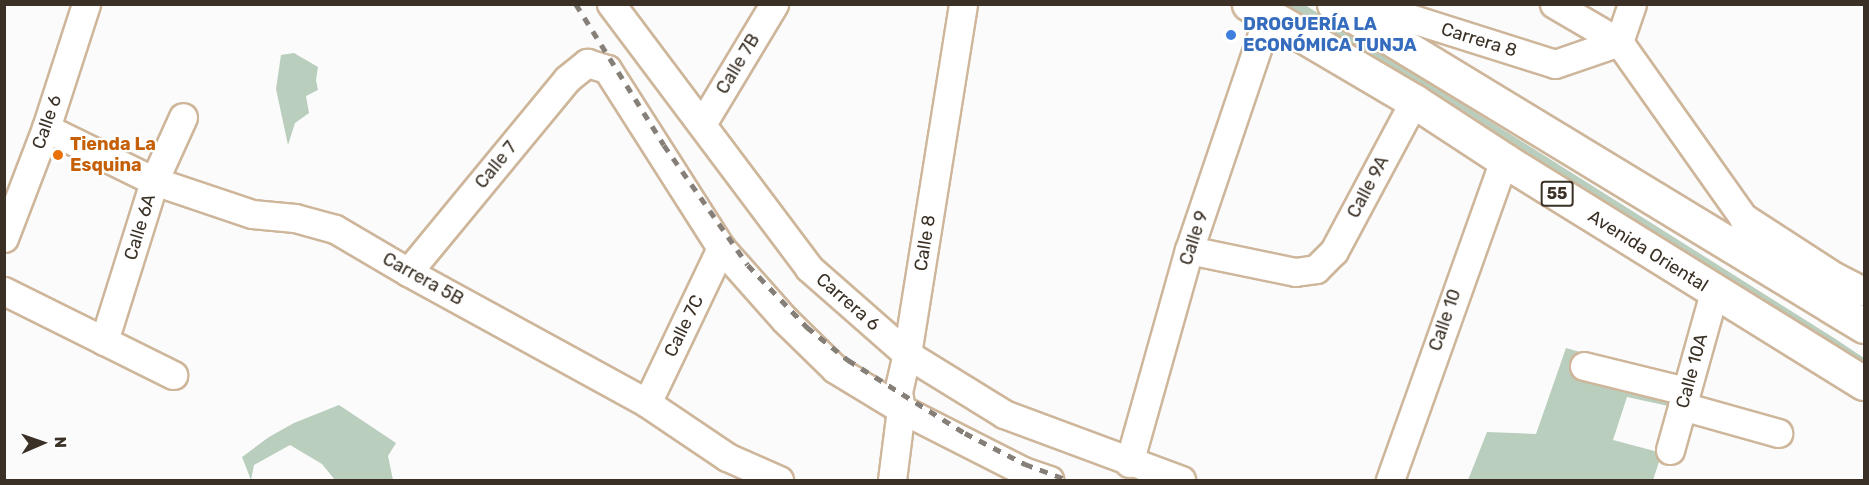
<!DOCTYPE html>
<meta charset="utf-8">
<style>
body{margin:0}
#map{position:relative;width:1869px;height:485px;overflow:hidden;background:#fbfbfb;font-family:Rubik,sans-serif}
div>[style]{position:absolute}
.green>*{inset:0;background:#b9cebc}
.roads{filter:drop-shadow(2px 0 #ceb69b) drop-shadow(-2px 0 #ceb69b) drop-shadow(0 2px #ceb69b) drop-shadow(0 -2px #ceb69b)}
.minor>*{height:27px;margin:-13.5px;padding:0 13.5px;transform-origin:13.5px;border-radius:13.5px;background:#fff}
.major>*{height:33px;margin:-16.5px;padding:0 16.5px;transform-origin:16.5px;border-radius:16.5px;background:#fff}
.rail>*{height:4.5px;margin-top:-2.25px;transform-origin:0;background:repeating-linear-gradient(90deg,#857f78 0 8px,transparent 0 16px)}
.dots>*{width:16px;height:16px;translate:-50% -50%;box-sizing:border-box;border:3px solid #fff;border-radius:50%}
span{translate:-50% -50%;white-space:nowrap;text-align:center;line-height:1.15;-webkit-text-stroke:4.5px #fff;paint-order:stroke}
.shield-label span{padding:2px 4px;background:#fff;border:2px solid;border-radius:4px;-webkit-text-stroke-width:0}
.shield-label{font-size:16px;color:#3a3025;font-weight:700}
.shop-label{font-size:18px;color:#366cbe;font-weight:700}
.left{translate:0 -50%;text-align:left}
.street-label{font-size:18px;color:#3a3025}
.food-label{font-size:18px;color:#c56008;font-weight:700}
.frame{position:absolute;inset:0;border:6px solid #3a3025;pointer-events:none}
.north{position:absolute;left:12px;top:413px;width:60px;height:60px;-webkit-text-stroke:4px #fff;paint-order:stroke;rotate:88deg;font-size:16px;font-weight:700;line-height:24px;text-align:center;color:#3a3025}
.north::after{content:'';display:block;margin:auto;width:21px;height:27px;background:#3a3025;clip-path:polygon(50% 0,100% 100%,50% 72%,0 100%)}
</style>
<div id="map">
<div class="green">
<div style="clip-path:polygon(1271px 5px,1305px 5px,1834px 338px,1864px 358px,1864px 384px)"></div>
<div style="clip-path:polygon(294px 53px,318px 67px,316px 80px,318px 90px,306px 96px,309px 113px,295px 123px,288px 145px,276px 89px,281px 55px)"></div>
<div style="clip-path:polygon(1566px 348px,1683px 381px,1673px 407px,1627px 397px,1613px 440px,1662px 453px,1653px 480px,1468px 480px,1487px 432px,1536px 434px)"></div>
<div style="clip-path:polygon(339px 405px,396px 443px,388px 456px,393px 480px,335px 480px,322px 464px,290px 445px,254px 465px,251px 480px,242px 457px,269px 437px,294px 423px)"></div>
</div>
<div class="roads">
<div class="minor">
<div style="left:611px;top:4px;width:330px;rotate:53.1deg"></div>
<div style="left:809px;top:268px;width:130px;rotate:41.3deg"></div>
<div style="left:907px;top:354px;width:114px;rotate:31.7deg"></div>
<div style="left:1004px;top:414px;width:189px;rotate:20.4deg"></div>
<div style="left:1554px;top:4px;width:75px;rotate:30.3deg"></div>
<div style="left:1619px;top:42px;width:214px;rotate:54.7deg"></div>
<div style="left:1743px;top:217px;width:41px;rotate:74.6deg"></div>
<div style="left:1338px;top:6px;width:46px;rotate:5deg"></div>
<div style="left:1384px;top:10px;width:179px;rotate:17.5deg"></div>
<div style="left:1555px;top:64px;width:68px;rotate:-19deg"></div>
<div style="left:1619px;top:42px;width:40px;rotate:-71.1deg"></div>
<div style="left:702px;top:124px;width:140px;rotate:-59deg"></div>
<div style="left:46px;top:128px;width:120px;rotate:26.1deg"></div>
<div style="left:154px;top:181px;width:103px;rotate:18.6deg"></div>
<div style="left:252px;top:214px;width:43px;rotate:5.3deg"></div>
<div style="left:295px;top:218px;width:41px;rotate:15.4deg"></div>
<div style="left:335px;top:229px;width:85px;rotate:30.5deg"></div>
<div style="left:408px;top:272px;width:273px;rotate:28.7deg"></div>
<div style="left:647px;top:403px;width:97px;rotate:34deg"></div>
<div style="left:727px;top:457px;width:57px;rotate:23.9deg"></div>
<div style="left:1743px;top:217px;width:108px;rotate:33deg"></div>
<div style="left:1834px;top:276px;width:34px;rotate:27deg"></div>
<div style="left:4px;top:238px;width:118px;rotate:-69.1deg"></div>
<div style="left:46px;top:128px;width:130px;rotate:-72.1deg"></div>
<div style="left:1189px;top:250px;width:108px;rotate:11.7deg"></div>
<div style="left:1295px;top:272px;width:21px;rotate:-8deg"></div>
<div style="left:1316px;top:269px;width:25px;rotate:-45deg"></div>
<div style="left:1334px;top:251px;width:170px;rotate:-61.9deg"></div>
<div style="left:408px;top:272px;width:250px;rotate:-50.5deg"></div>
<div style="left:567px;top:79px;width:26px;rotate:-39deg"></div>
<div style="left:587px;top:63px;width:21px;rotate:17deg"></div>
<div style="left:607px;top:69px;width:212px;rotate:57.5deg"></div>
<div style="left:721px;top:248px;width:96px;rotate:48.4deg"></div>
<div style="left:785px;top:320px;width:70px;rotate:44.4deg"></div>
<div style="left:835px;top:369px;width:77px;rotate:31.2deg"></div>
<div style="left:901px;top:409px;width:137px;rotate:26.9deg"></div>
<div style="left:1023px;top:471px;width:28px;rotate:19deg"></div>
<div style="left:4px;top:291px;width:189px;rotate:26.4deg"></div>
<div style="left:104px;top:341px;width:168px;rotate:-72.6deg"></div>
<div style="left:154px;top:181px;width:70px;rotate:-65.6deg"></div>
<div style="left:1584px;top:366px;width:105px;rotate:13.8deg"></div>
<div style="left:647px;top:403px;width:172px;rotate:-64.5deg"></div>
<div style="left:1682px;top:406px;width:100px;rotate:15.7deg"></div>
<div style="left:1670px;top:450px;width:164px;rotate:-74.4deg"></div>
<div style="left:1129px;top:463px;width:221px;rotate:-74.3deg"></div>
<div style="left:1189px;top:250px;width:246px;rotate:-71.3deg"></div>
<div style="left:892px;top:480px;width:72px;rotate:-82.8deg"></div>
<div style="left:901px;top:409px;width:17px;rotate:-100deg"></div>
<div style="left:898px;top:392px;width:39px;rotate:-77deg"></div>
<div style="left:907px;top:354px;width:354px;rotate:-80.9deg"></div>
<div style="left:1390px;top:480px;width:340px;rotate:-70.4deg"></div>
</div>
<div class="major">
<div style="left:1249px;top:4px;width:191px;rotate:30.5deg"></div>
<div style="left:1414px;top:101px;width:108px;rotate:33.2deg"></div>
<div style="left:1504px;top:160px;width:423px;rotate:31.8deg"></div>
<div style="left:1334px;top:4px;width:620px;rotate:31.28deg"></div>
</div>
</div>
<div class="rail">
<div style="left:576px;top:4px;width:166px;rotate:58deg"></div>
<div style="left:664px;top:145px;width:146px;rotate:55deg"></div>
<div style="left:748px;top:265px;width:86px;rotate:46.4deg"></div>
<div style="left:807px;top:327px;width:53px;rotate:38.8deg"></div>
<div style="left:848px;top:360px;width:138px;rotate:32deg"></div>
<div style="left:965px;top:433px;width:68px;rotate:27.3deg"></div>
<div style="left:1025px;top:464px;width:46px;rotate:20.4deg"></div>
</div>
<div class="dots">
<div style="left:1231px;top:35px;background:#3f7fe0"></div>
<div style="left:58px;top:155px;background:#e8710a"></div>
</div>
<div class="shield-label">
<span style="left:1557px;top:194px">55</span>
</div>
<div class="shop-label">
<span class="left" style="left:1243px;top:35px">DROGUERÍA LA<br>ECONÓMICA TUNJA</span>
</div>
<div class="street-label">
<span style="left:1479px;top:40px;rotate:17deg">Carrera 8</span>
<span style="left:738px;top:64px;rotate:-59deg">Calle 7B</span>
<span style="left:47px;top:122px;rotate:-71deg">Calle 6</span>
<span style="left:496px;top:165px;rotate:-51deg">Calle 7</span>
<span style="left:1368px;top:187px;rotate:-62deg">Calle 9A</span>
<span style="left:140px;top:227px;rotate:-73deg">Calle 6A</span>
<span style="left:1194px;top:238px;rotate:-72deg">Calle 9</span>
<span style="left:925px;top:243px;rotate:-81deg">Calle 8</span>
<span style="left:1648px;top:251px;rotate:32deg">Avenida Oriental</span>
<span style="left:423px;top:279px;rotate:29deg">Carrera 5B</span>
<span style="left:848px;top:302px;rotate:41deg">Carrera 6</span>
<span style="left:1445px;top:320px;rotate:-71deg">Calle 10</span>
<span style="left:684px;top:326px;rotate:-64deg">Calle 7C</span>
<span style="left:1692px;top:371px;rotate:-75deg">Calle 10A</span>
</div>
<div class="food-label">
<span class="left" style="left:70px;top:155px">Tienda La<br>Esquina</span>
</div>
<div class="frame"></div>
<div class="north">N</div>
</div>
